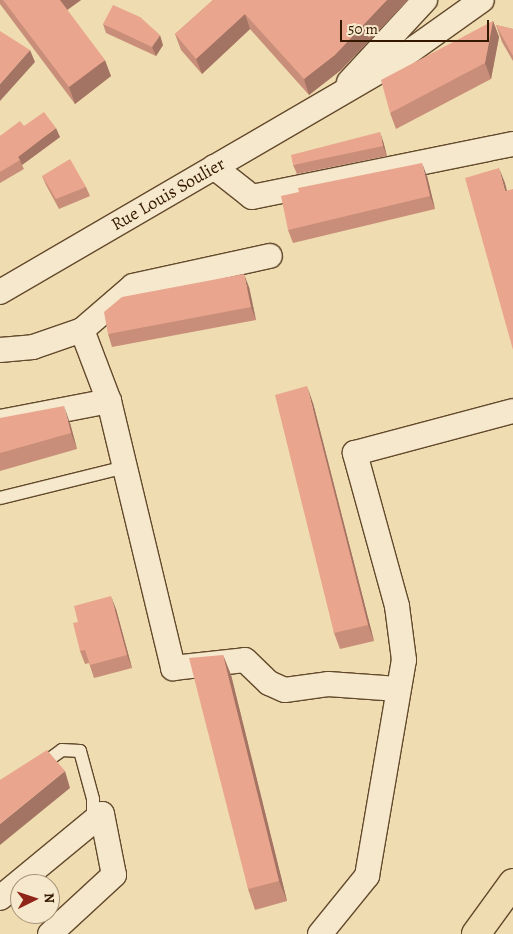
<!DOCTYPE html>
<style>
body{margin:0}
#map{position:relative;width:513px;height:934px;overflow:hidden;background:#f0dcb1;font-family:Alegreya,serif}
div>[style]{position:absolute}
.roads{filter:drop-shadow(1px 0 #63492c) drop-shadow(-1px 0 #63492c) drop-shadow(0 1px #63492c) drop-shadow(0 -1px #63492c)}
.service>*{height:12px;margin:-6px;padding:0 6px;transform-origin:6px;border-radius:6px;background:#f5e8cc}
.minor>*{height:24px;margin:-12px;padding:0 12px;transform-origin:12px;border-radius:12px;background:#f5e8cc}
.motorway>*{height:28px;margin:-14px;padding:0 14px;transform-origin:14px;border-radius:14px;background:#f0dcb1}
.wall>*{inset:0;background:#c88e79}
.shaded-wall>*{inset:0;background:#a37463}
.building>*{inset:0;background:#e9a58d}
span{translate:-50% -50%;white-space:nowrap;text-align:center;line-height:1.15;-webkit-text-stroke:4px #f5e8cc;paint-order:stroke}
.street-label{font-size:18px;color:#341800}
.north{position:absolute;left:10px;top:874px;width:50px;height:50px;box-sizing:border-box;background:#f5e8cc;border:1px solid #a8957a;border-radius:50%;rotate:86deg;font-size:14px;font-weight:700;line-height:20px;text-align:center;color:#341800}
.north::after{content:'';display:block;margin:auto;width:18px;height:22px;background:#8f2418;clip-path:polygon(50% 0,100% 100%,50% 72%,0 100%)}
.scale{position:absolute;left:340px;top:20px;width:149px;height:22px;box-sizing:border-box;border:2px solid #341800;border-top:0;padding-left:6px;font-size:15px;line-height:18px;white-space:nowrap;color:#341800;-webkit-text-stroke:4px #f5e8cc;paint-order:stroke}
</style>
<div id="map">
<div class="roads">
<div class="service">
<div style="left:0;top:498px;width:129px;rotate:-13.9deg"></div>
<div style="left:40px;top:766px;width:27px;rotate:-36deg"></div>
<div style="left:62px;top:750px;width:18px;rotate:3deg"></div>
<div style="left:80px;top:751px;width:50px;rotate:74.8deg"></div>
<div style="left:93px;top:799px;width:22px;rotate:90deg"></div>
</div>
<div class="minor">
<div style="left:349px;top:82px;width:112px;rotate:-47.2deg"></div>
<div style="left:214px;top:167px;width:48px;rotate:38.3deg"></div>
<div style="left:252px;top:197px;width:266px;rotate:-11.5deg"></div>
<div style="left:0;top:292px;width:453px;rotate:-30.2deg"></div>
<div style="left:392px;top:64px;width:110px;rotate:-35.4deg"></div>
<div style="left:82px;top:330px;width:76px;rotate:69.2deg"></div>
<div style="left:109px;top:401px;width:275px;rotate:76.5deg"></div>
<div style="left:173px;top:668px;width:72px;rotate:-6.3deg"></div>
<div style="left:245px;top:660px;width:33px;rotate:44deg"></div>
<div style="left:269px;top:683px;width:17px;rotate:24deg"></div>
<div style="left:285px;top:690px;width:43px;rotate:-7.9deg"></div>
<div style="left:328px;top:684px;width:70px;rotate:4.1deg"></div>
<div style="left:0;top:350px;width:33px;rotate:-5deg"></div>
<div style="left:33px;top:347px;width:52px;rotate:-19.1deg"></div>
<div style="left:82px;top:330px;width:67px;rotate:-40.8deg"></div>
<div style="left:133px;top:286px;width:140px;rotate:-12.4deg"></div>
<div style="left:0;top:422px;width:111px;rotate:-10.9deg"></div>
<div style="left:0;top:898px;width:132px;rotate:-39.5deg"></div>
<div style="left:102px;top:814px;width:62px;rotate:78.9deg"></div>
<div style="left:114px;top:875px;width:87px;rotate:137.3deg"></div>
<div style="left:320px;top:934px;width:75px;rotate:-51deg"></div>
<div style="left:367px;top:876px;width:219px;rotate:-80.3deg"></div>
<div style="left:404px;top:660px;width:54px;rotate:-97.4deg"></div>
<div style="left:397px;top:606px;width:159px;rotate:-105.4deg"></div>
<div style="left:355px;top:453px;width:163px;rotate:-14.9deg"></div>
</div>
<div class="motorway">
<div style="left:476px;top:934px;width:63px;rotate:-54deg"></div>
</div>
</div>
<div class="wall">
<div style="clip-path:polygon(0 0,81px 0,67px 10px,111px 76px,75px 104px,0 4px)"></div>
<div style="clip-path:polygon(213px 0,408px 0,341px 70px,309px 95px,250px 29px,202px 74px,181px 50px,175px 34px)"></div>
<div style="clip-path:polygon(493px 21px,499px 37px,491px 79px,396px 129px,390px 113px)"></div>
<div style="clip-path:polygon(103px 24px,163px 45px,156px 56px,106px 33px)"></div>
<div style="clip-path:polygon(496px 25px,513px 29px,513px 61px,502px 42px)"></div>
<div style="clip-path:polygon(24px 126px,60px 137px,22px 165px,24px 169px,0 183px,0 136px)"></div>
<div style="clip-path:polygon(383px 141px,387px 156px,297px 174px,293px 165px)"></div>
<div style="clip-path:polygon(42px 176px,86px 187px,90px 196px,59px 209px,46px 185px)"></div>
<div style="clip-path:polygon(427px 176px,435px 209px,293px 243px,288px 230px)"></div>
<div style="clip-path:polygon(249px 287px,256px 320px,112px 347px,108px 334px)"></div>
<div style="clip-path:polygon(313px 403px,374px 641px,340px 649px,334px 633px)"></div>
<div style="clip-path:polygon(0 418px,70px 423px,77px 449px,0 471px)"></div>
<div style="clip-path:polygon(116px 609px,132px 668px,94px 678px,89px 663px,85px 664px,80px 651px)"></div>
<div style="clip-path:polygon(223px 655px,231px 675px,287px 901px,255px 910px,248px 889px)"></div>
</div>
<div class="shaded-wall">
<div style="clip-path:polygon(59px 0,81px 0,63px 13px)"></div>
<div style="clip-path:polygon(387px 0,408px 0,341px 70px,309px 95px,304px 79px)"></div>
<div style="clip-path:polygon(245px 14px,250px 29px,202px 74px,196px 59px)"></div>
<div style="clip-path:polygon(493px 21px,499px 37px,491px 79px,485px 63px)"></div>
<div style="clip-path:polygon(160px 35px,163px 45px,156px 56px,152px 47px)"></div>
<div style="clip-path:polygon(30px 50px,35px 62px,0 101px,0 84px)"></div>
<div style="clip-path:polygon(105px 60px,111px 76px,75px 104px,69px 87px)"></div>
<div style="clip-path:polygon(56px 128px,60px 137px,22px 165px,20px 160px,18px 157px)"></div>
<div style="clip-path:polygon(380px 132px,383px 141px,387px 156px,383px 146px)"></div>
<div style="clip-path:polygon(422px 163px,427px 176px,435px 209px,430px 196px)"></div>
<div style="clip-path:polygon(499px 168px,505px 183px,511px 206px,505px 191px)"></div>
<div style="clip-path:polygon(244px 274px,249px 287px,256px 320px,251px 307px)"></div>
<div style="clip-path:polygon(307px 386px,313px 403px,374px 641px,368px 625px)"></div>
<div style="clip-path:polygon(64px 406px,70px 423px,77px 449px,71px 433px)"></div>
<div style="clip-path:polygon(111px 596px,116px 609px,132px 668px,127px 655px)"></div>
<div style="clip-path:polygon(223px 655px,231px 675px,287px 901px,279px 881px)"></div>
<div style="clip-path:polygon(65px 771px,70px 788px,0 845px,0 824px)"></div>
</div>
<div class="building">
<div style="clip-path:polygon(3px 0,60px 0,105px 60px,69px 87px)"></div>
<div style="clip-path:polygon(213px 0,387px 0,335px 55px,304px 79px,245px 14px,196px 59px,175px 34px)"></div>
<div style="clip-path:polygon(113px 5px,140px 17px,160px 35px,152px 47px,103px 24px)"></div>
<div style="clip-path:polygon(493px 21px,485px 63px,390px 113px,381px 80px)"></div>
<div style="clip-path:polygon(496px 25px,513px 29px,513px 56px)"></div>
<div style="clip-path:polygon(0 31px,30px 50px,0 84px)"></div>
<div style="clip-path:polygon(44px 112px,56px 128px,18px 157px,20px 160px,0 172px,0 136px,20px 121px,24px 126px)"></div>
<div style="clip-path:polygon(380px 132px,383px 146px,293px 165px,291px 155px)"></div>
<div style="clip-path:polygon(70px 159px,86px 187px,56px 199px,42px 176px)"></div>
<div style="clip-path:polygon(422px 163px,430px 196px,288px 230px,281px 196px,299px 192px,298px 188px)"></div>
<div style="clip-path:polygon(499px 168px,505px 191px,513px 189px,513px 350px,465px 178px)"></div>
<div style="clip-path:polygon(244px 274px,251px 307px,108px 334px,104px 312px,122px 297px)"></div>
<div style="clip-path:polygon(307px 386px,368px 625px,334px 633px,275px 395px)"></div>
<div style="clip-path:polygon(64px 406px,71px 433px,0 453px,0 418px)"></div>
<div style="clip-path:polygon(111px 596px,127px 655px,90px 665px,85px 650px,80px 651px,73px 623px,78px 622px,74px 606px)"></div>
<div style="clip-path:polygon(223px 655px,279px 881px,248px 889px,189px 658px)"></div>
<div style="clip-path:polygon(47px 750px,65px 771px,0 824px,0 780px)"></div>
</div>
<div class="street-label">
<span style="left:168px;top:194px;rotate:-30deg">Rue Louis Soulier</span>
</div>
<div class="north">N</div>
<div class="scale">50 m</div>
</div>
